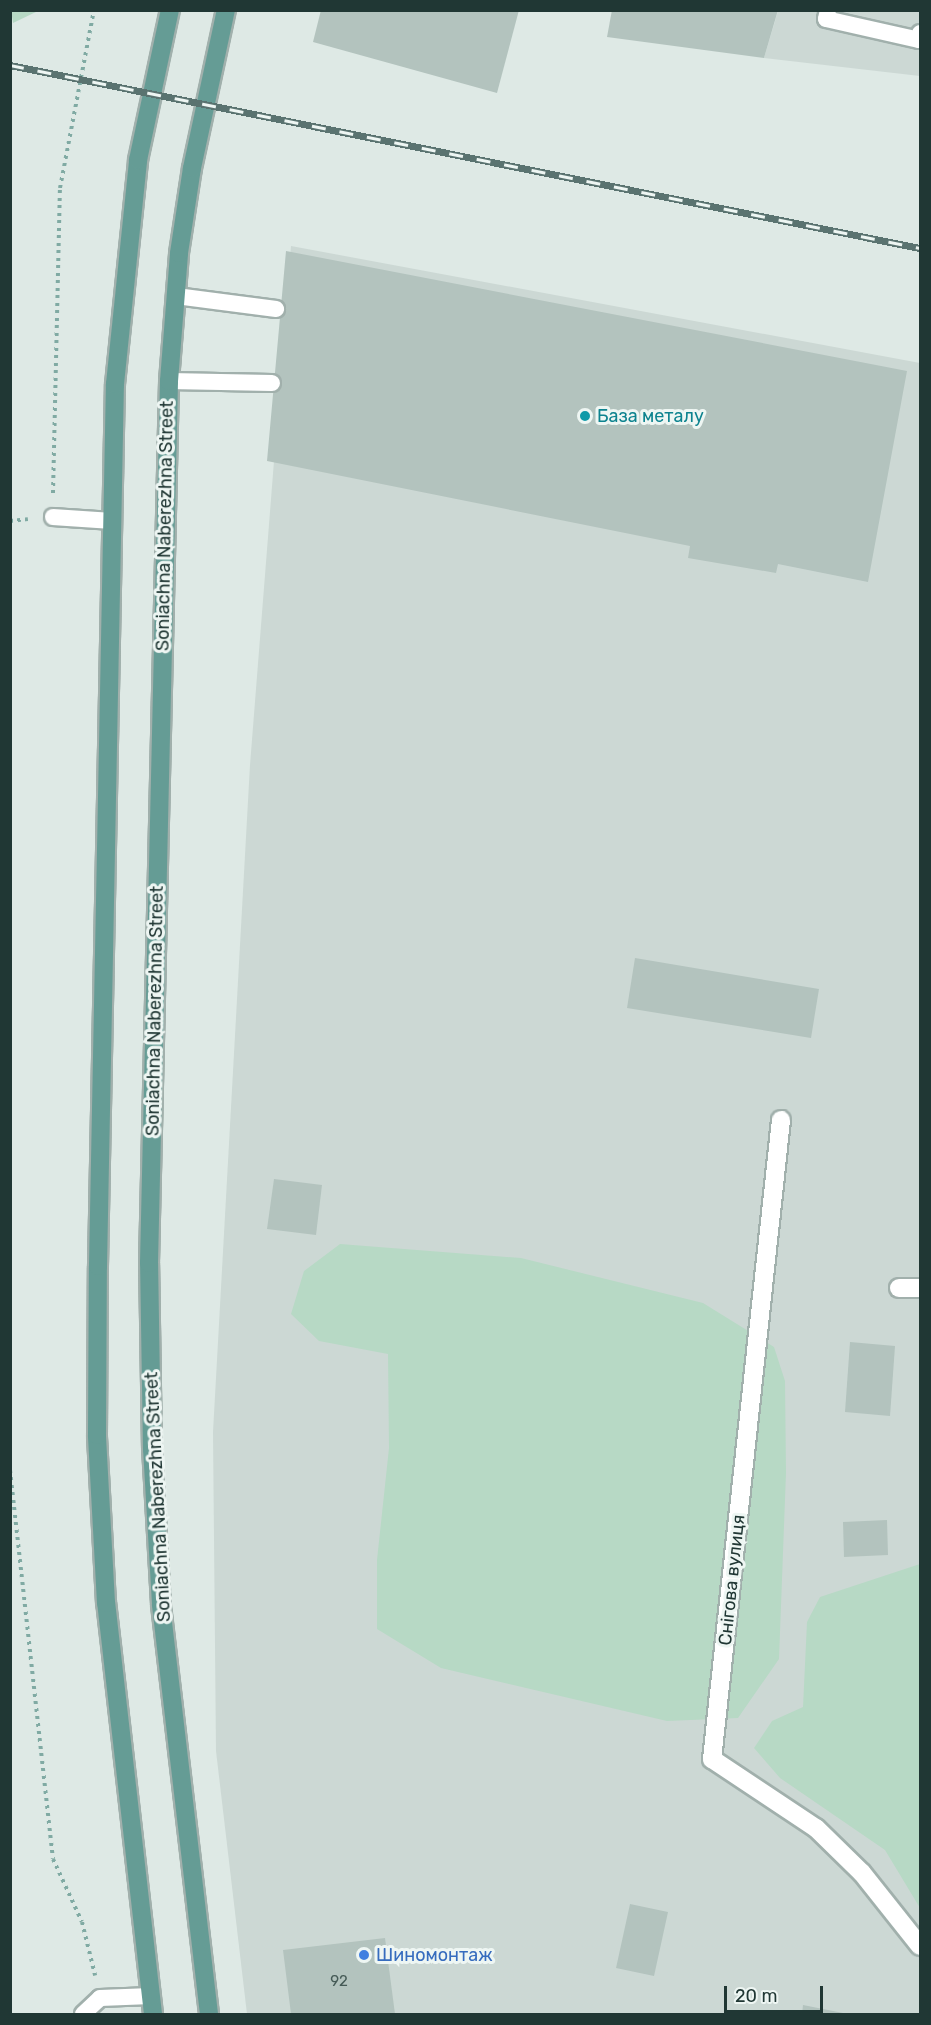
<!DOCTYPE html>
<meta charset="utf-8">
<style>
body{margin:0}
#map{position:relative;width:931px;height:2025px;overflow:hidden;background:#dee9e5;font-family:Rubik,sans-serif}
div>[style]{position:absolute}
.built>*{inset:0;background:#ccd8d4}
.green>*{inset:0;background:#b7d9c5}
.building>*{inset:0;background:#b3c3be}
.path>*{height:4px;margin-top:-2px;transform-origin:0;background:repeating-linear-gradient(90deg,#80aaa3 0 3px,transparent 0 7.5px)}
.roads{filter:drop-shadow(2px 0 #a1b0ac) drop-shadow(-2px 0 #a1b0ac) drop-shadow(0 2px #a1b0ac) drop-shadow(0 -2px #a1b0ac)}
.service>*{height:16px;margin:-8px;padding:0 8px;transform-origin:8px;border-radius:8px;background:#fff}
.minor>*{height:18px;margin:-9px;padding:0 9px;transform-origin:9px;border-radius:9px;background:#fff}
.primary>*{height:18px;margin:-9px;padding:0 9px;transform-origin:9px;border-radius:9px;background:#659c95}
.rail>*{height:7px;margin-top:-3.5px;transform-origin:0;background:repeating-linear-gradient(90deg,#eef6f3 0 14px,#5a7370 0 28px);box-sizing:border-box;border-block:2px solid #5a7370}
.dots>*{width:16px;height:16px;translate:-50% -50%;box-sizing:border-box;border:3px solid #eef6f3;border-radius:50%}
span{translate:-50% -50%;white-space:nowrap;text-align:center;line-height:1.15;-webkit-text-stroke:6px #eef6f3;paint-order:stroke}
.number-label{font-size:15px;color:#455a56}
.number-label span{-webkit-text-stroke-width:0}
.culture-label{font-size:18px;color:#0d838f}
.left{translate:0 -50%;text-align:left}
.street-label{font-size:18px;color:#203734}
.shop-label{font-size:18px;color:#366cbe}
.frame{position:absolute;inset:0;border:12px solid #203734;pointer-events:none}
.scale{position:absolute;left:724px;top:1986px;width:99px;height:27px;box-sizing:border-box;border:3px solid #203734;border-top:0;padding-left:8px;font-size:18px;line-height:21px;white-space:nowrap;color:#203734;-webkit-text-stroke:4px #eef6f3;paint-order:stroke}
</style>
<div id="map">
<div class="built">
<div style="clip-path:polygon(778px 11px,920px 11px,920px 76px,764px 58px)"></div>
<div style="clip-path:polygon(291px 246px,920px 363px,920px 2014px,247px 2014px,216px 1751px,213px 1432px,250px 765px)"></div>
</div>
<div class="green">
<div style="clip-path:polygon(11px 10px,38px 10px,38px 11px,13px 23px)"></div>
<div style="clip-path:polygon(340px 1244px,521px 1258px,703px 1303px,774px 1347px,785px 1381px,786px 1473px,779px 1659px,738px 1718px,667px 1721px,441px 1668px,377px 1629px,377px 1560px,389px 1448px,388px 1354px,319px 1341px,291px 1314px,304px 1271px)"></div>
<div style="clip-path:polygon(920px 1564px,920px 1908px,885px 1850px,780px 1778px,754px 1748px,772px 1721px,803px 1707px,807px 1622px,820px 1597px)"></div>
</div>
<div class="building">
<div style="clip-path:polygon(321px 10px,519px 10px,497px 93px,313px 42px)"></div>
<div style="clip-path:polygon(612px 10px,778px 10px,764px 58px,607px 37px)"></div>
<div style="clip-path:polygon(286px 251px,907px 371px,868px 582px,778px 564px,776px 573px,688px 558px,690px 546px,267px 461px)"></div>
<div style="clip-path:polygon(635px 958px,819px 989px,811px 1038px,627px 1008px)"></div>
<div style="clip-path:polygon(274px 1179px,322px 1185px,316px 1235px,267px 1229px)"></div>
<div style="clip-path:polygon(850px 1342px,895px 1346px,890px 1416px,845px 1412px)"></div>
<div style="clip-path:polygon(887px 1520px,888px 1555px,844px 1557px,843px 1522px)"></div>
<div style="clip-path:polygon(630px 1904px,668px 1912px,654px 1976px,616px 1968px)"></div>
<div style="clip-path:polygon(385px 1938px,395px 2014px,291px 2014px,283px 1950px)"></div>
<div style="clip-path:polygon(803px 2005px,843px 2013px,843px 2014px,802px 2014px)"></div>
</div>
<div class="path">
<div style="left:53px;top:493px;width:305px;rotate:-88.7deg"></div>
<div style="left:60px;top:188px;width:181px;rotate:-79.2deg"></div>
<div style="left:10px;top:521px;width:18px;rotate:-6deg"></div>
<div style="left:10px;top:1470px;width:391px;rotate:83.7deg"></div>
<div style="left:53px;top:1859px;width:69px;rotate:65.3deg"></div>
<div style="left:82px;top:1922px;width:55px;rotate:76.2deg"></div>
</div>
<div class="roads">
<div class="service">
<div style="left:828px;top:10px;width:9px;rotate:103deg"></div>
<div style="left:826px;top:19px;width:95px;rotate:12.7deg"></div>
<div style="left:919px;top:40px;width:7px;rotate:-82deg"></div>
<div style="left:176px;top:296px;width:101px;rotate:7.4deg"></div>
<div style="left:169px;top:381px;width:103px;rotate:1.1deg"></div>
<div style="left:53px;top:517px;width:59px;rotate:3.9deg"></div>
<div style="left:83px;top:2014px;width:23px;rotate:-43deg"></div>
<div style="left:100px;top:1998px;width:51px;rotate:-2.2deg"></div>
</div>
<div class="minor">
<div style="left:781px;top:1120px;width:643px;rotate:96.16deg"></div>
<div style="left:712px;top:1759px;width:125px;rotate:33.6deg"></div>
<div style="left:816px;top:1828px;width:64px;rotate:44.4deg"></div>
<div style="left:862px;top:1873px;width:93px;rotate:51.5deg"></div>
<div style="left:899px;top:1288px;width:21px"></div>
</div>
<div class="primary">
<div style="left:153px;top:2014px;width:414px;rotate:-96.5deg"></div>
<div style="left:106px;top:1603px;width:168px;rotate:-93.1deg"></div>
<div style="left:97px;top:1435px;width:169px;rotate:-89.7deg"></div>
<div style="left:98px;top:1266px;width:882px;rotate:-88.9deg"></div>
<div style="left:115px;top:384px;width:225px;rotate:-84.1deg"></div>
<div style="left:138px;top:160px;width:153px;rotate:-78deg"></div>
<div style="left:209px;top:2014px;width:413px;rotate:-96.7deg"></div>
<div style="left:161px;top:1604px;width:155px;rotate:-93.3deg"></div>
<div style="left:152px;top:1449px;width:186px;rotate:-90.9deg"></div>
<div style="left:149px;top:1263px;width:882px;rotate:-88.7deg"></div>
<div style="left:169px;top:381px;width:128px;rotate:-85.5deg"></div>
<div style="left:179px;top:253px;width:86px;rotate:-81.3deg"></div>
<div style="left:192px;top:168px;width:162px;rotate:-77.9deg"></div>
</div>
</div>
<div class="rail">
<div style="left:10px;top:65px;width:928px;rotate:11.37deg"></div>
</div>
<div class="dots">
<div style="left:585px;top:416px;background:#0f9aa8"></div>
<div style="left:364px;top:1955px;background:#3f7fe0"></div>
</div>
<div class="number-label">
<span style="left:339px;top:1982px">92</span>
</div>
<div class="culture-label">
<span class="left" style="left:597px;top:416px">База металу</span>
</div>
<div class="street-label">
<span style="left:165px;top:526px;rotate:-89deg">Soniachna Naberezhna Street</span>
<span style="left:155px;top:1011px;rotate:-89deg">Soniachna Naberezhna Street</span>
<span style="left:158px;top:1497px;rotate:-93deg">Soniachna Naberezhna Street</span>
<span style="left:732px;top:1580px;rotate:-84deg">Снігова вулиця</span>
</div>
<div class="shop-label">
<span class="left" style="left:376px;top:1955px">Шиномонтаж</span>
</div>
<div class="frame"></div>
<div class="scale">20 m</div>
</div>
